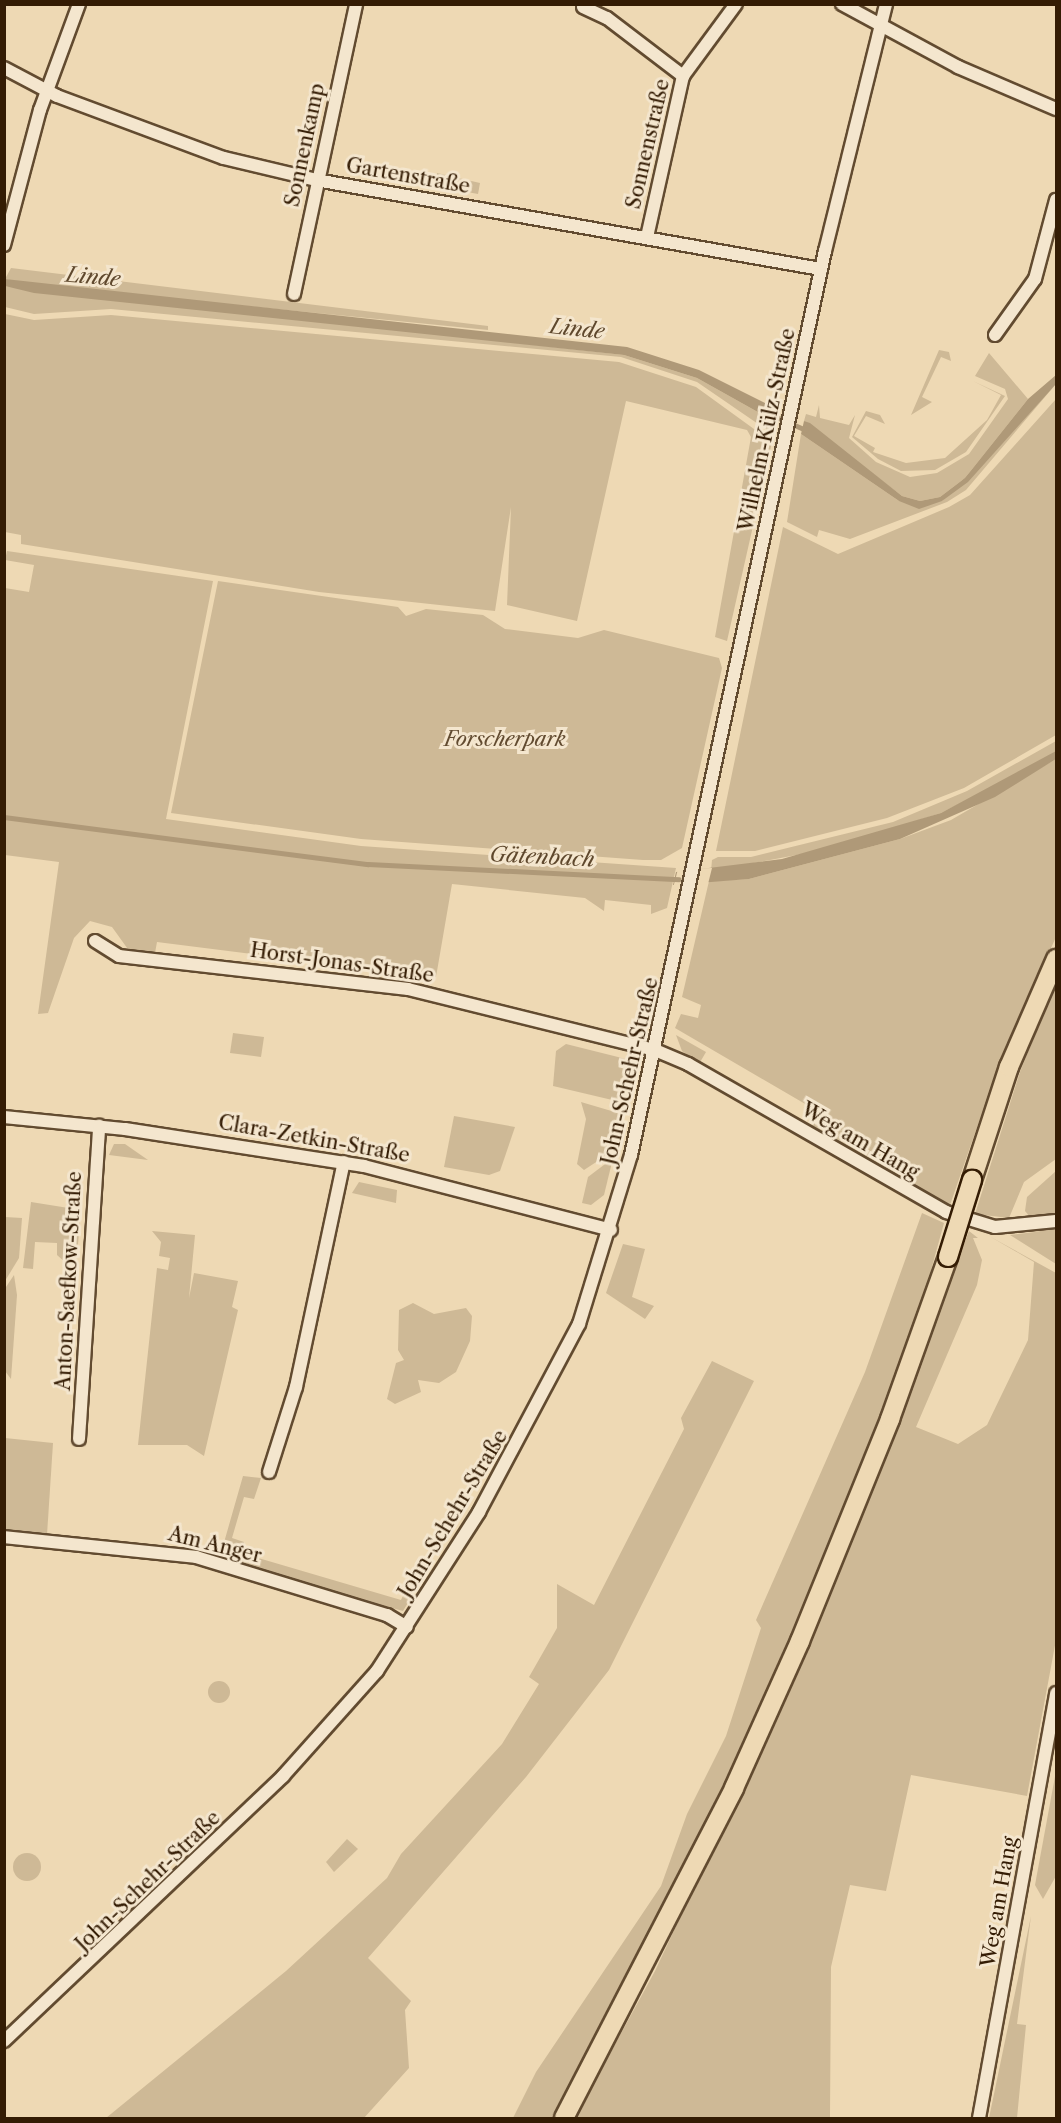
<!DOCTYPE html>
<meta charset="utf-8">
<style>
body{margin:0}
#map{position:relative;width:1061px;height:2123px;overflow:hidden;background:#eed9b4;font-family:"Libre Caslon Text",serif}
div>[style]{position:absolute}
.green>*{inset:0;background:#ceb996}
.round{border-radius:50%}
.water>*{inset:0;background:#af9978}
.pier>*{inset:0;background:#eed9b4}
.stream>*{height:4.5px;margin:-2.25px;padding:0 2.25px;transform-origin:2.25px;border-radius:2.25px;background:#af9978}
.roads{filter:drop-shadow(2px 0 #624b30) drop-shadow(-2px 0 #624b30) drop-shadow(0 2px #624b30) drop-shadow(0 -2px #624b30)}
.minor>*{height:12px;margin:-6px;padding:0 6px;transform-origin:6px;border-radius:6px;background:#f4e6ce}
.primary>*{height:18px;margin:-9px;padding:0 9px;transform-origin:9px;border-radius:9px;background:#eed9b4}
.bridges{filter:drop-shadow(2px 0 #341c04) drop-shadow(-2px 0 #341c04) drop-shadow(0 2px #341c04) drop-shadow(0 -2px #341c04)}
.primary-bridge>*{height:18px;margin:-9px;padding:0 9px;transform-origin:9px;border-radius:9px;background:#eed9b4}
span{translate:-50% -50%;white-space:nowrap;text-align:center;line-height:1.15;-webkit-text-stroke:6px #f4e6ce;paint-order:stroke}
.street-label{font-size:20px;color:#341c04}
.park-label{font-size:20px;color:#624b30;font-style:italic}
.water-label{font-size:21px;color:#5f482d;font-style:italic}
.frame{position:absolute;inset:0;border:6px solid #341c04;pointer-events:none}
</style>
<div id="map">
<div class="green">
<div style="clip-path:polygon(437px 173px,480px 183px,478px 194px,435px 186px)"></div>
<div style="clip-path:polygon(11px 268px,488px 326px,488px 330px,34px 285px,5px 279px)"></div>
<div style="clip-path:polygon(5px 286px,624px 355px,697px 378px,774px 421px,770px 432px,697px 382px,621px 357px,111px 309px,34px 314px,5px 307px)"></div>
<div style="clip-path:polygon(5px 314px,34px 320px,111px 315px,619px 362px,696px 387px,772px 442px,727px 641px,715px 637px,751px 437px,747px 430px,626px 401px,577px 621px,507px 605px,511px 507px,495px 611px,319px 592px,21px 544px,21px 535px,5px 532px)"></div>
<div style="clip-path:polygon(939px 350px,949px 352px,951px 361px,941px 357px,922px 397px,932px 402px,911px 415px)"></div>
<div style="clip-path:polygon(989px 353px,1028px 399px,965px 478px,940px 497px,920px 501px,902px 496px,804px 421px,806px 414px,816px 417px,819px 405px,820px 418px,849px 425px,855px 415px,849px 438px,876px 462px,910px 477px,937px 473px,969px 454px,1008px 399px,1005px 389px,975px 376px)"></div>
<div style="clip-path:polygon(973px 381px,1005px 396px,966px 452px,935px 470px,901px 471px,878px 459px,852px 437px,866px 411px,880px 415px,885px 424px,866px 416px,854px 436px,875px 448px,873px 452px,906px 463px,945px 458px,987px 420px,1001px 395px)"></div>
<div style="clip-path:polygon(1056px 384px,966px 490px,947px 502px,850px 539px,819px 530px,817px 537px,787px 522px,801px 434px,899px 501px,942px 501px)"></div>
<div style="clip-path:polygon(1056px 399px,1056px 735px,964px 788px,887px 818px,755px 851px,716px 851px,783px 527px,838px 554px,949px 507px,970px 495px)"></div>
<div style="clip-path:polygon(7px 551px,213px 581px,166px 819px,361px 846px,676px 868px,667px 908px,651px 914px,651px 905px,605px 900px,604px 911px,585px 898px,452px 884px,436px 977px,157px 942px,155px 953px,130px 952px,112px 927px,90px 921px,74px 938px,48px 1013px,38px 1014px,59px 862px,5px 855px,5px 588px,29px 592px,34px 565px,5px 560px)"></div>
<div style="clip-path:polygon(218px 581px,398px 607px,406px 616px,426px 609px,483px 615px,505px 629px,578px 638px,604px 630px,719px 658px,722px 668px,682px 848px,661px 860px,643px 860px,361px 839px,171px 813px)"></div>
<div style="clip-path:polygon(1056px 741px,1056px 751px,1033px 767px,941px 813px,823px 850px,711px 871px,712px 860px,718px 857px,751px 857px,893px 822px,967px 791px)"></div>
<div style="clip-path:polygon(1056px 759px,1056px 937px,999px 1064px,950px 1205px,811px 1128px,819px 1112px,675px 1028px,681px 1014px,698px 1018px,701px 1005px,682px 997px,709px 881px,749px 879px,900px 839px,951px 820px)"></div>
<div style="clip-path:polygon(1056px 983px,1056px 1159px,1024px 1182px,1009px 1218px,975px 1214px,1020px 1072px)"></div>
<div style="clip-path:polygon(233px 1033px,264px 1037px,261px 1057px,230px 1053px)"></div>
<div style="clip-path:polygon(676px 1035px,706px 1052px,699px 1064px,682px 1051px)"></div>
<div style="clip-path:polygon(566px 1044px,626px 1059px,633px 1070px,625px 1103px,553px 1086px,556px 1051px)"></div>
<div style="clip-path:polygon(581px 1102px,625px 1115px,616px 1149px,584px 1170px,577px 1164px,586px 1119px)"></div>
<div style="clip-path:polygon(454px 1116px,515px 1127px,500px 1171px,489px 1175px,444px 1167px)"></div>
<div style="clip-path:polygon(114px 1144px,125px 1144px,148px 1160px,109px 1155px)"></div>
<div style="clip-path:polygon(613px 1158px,604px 1195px,591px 1205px,582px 1203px,588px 1177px)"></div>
<div style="clip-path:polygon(1056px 1171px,1056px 1214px,1031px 1218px,1025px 1211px,1027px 1197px)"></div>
<div style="clip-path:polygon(359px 1182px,397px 1190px,396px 1203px,352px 1193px)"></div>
<div style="clip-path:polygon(31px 1202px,81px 1210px,78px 1244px,66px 1263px,57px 1255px,57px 1243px,35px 1242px,33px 1269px,23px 1268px)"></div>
<div style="clip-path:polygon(922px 1213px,944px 1223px,922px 1303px,831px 1545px,727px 1784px,555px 2118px,513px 2118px,536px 2072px,661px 1886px,687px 1814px,726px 1736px,761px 1628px,756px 1620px,865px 1372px)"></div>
<div style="clip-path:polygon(5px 1217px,22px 1218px,19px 1258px,5px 1281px)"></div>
<div style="clip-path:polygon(1056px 1228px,1056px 1264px,1010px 1235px,1035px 1232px)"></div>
<div style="clip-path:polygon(152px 1231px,195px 1235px,189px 1298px,194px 1273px,238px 1281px,232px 1307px,238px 1310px,204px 1456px,187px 1445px,138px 1445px,157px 1268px,168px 1270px,170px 1258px,159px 1256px,161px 1242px)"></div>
<div style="clip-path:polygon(969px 1231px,978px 1238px,973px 1238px,982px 1260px,977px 1285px,916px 1427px,958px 1444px,987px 1425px,1028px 1340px,1034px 1262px,989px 1236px,1056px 1273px,1056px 1640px,1027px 1796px,911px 1775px,886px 1891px,850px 1885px,831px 1967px,830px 2118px,575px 2118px,655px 1971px,808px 1645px)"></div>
<div style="clip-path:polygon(623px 1244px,645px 1249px,632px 1297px,654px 1306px,645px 1319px,606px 1293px)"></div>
<div style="clip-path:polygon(14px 1275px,17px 1295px,11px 1379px,5px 1371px,4px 1290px)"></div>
<div style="clip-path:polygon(413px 1303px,434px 1314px,466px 1308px,472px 1316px,470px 1341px,456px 1372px,439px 1383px,418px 1380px,421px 1392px,395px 1404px,387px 1399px,396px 1363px,404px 1360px,398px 1350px,399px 1310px)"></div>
<div style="clip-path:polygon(712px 1361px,754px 1381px,609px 1670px,526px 1777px,368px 1958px,411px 2001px,405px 2010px,409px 2068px,364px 2118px,106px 2118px,286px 1971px,387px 1878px,401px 1854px,502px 1744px,539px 1684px,529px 1677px,557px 1628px,557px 1584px,594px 1605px,684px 1429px,681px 1418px)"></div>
<div style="clip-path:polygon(5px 1438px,53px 1443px,47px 1535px,5px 1530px)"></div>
<div style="clip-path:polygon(243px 1476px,261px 1478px,254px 1499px,244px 1497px,232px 1538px,244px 1542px,241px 1553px,401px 1600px,408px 1585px,417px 1588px,403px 1611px,219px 1560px)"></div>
<div class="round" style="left:208px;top:1681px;width:22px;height:22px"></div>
<div style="clip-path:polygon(1056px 1771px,1056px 1876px,1043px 1899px,1035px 1885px)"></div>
<div style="clip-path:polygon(347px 1839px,358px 1849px,334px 1872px,326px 1862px)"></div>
<div class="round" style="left:13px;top:1853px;width:28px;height:28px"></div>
<div style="clip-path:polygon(1031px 1916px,1017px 2024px,1026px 2025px,1017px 2118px,989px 2118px)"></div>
</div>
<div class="water">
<div style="clip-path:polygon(5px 279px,627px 347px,699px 370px,777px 409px,774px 421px,697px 378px,624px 355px,34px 293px,5px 286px)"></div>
<div style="clip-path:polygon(1056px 375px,1056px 384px,968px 482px,942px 501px,919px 509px,899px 501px,801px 434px,804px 421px,810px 423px,902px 496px,920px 501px,940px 497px,965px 478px,1028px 399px)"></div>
<div style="clip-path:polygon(1056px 751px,1056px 759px,995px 797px,900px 839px,749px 879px,673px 885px,676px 872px,782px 859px,941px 813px)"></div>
</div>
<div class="pier">
<div style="clip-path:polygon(712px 868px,708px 884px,673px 888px,678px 869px)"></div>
</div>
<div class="stream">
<div style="left:770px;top:414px;width:39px;rotate:24deg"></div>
<div style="left:4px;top:817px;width:367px;rotate:7.4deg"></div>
<div style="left:368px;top:864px;width:311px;rotate:2.8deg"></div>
</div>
<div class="roads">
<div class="minor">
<div style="left:842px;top:4px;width:132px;rotate:28.5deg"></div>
<div style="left:958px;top:67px;width:107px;rotate:23.2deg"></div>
<div style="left:583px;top:7px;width:26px;rotate:25deg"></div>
<div style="left:607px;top:18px;width:96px;rotate:37.3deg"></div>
<div style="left:4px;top:68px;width:60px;rotate:27.8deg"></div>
<div style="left:57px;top:96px;width:178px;rotate:20.4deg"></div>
<div style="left:224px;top:158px;width:95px;rotate:13.4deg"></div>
<div style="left:316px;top:180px;width:513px;rotate:10deg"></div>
<div style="left:647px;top:237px;width:165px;rotate:-77.4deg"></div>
<div style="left:683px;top:76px;width:89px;rotate:-53.6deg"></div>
<div style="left:4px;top:245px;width:140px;rotate:-75.1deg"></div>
<div style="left:40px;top:110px;width:113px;rotate:-69.8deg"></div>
<div style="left:294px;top:294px;width:297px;rotate:-77.9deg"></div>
<div style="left:995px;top:335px;width:69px;rotate:-54.5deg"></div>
<div style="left:1035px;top:279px;width:82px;rotate:-75.1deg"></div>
<div style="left:95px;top:941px;width:28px;rotate:32deg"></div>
<div style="left:119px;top:956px;width:291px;rotate:6.5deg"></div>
<div style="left:408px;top:989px;width:254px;rotate:13.9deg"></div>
<div style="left:655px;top:1050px;width:36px;rotate:23deg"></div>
<div style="left:688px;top:1064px;width:297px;rotate:29.8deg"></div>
<div style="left:946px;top:1212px;width:51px;rotate:17deg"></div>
<div style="left:995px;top:1227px;width:61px;rotate:-5.6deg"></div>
<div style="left:4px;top:1117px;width:122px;rotate:5.7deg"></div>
<div style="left:125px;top:1129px;width:242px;rotate:8.8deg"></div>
<div style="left:364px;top:1166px;width:255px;rotate:14.5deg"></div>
<div style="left:79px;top:1439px;width:314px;rotate:-86.3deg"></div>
<div style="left:269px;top:1472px;width:89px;rotate:-72.4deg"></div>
<div style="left:296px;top:1387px;width:230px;rotate:-78deg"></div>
<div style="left:4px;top:1537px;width:193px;rotate:5.9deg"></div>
<div style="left:196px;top:1557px;width:200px;rotate:16.9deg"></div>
<div style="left:387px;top:1615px;width:23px;rotate:31deg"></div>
<div style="left:4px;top:2041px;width:385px;rotate:-43.5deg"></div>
<div style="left:283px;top:1776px;width:141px;rotate:-48.2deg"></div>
<div style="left:377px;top:1671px;width:189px;rotate:-57.3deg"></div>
<div style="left:479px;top:1512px;width:213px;rotate:-62deg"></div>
<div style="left:579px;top:1324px;width:177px;rotate:-72.9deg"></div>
<div style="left:631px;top:1155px;width:925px;rotate:-77.89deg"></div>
<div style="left:825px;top:251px;width:254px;rotate:-76.1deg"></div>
<div style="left:979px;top:2118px;width:432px;rotate:-79.7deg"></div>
</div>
<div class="primary">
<div style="left:972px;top:1180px;width:119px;rotate:-71.9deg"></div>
<div style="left:1009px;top:1067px;width:118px;rotate:-66.5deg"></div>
<div style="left:564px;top:2118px;width:371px;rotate:-62.7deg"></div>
<div style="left:734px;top:1788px;width:161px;rotate:-65.8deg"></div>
<div style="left:800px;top:1641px;width:240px;rotate:-67.9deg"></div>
<div style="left:890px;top:1419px;width:172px;rotate:-70.3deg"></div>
</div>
</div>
<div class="bridges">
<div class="primary-bridge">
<div style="left:948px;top:1257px;width:81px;rotate:-72.7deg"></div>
</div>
</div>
<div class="street-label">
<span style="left:648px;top:144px;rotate:-77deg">Sonnenstraße</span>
<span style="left:305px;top:145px;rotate:-78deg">Sonnenkamp</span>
<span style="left:408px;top:176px;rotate:10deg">Gartenstraße</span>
<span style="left:767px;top:430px;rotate:-78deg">Wilhelm-Külz-Straße</span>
<span style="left:342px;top:963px;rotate:8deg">Horst-Jonas-Straße</span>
<span style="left:630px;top:1071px;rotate:-77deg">John-Schehr-Straße</span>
<span style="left:314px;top:1139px;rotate:10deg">Clara-Zetkin-Straße</span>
<span style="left:860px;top:1141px;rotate:30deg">Weg am Hang</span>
<span style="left:69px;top:1281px;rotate:-87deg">Anton-Saefkow-Straße</span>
<span style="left:453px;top:1514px;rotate:-59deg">John-Schehr-Straße</span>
<span style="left:215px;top:1545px;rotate:14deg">Am Anger</span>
<span style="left:148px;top:1881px;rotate:-44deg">John-Schehr-Straße</span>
<span style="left:999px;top:1902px;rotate:-80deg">Weg am Hang</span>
</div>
<div class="park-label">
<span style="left:505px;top:739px">Forscherpark</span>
</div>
<div class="water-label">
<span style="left:93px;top:277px;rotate:5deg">Linde</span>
<span style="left:577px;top:329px;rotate:6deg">Linde</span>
<span style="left:542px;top:857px;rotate:3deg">Gätenbach</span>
</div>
<div class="frame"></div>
</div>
